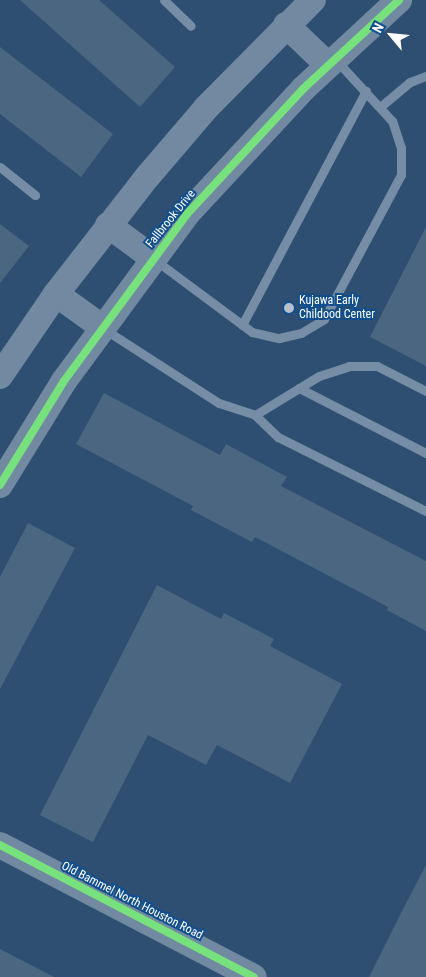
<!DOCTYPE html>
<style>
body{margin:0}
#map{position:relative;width:426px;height:977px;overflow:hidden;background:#2e4f71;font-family:"Roboto Condensed",sans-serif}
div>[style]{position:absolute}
.building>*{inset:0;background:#4b6681}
.lane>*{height:9px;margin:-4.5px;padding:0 4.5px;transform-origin:4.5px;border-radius:4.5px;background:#758da5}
.secondary>*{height:26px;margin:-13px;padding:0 13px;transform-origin:13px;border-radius:13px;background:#7189a1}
.cycleway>*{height:8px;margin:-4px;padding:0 4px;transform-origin:4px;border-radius:4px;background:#77e17e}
.dots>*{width:14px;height:14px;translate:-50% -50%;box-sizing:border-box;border:2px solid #114e8e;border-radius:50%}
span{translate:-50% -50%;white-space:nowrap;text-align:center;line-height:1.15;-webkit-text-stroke:4px #114e8e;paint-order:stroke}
.street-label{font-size:12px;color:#fff}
.poi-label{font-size:12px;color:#fff}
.left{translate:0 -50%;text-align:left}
.north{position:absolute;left:366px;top:10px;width:50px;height:50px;-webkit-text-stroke:4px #114e8e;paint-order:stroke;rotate:298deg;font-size:14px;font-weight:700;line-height:20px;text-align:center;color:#fff}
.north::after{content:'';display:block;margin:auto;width:18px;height:22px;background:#fff;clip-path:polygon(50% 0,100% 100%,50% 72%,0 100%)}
</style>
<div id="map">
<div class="building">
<div style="clip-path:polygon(20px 0,99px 0,175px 67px,140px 107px)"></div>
<div style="clip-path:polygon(0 47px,113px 134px,81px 177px,0 114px)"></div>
<div style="clip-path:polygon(0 224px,29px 246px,0 283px)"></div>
<div style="clip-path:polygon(426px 227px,426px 366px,370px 337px)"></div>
<div style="clip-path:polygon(104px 393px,220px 455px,226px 444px,287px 477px,281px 486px,426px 561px,426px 631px,387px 610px,388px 607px,255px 537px,252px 542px,191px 510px,193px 506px,76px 444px)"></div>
<div style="clip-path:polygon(28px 523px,75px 548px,0 689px,0 577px)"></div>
<div style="clip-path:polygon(157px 585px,221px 619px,224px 613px,274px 639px,270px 646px,342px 684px,290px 783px,217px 745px,206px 765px,148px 735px,93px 842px,40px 815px)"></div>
<div style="clip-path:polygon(426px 865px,426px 977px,369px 977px,402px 911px)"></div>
<div style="clip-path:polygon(0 949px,54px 977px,0 977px)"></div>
</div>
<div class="lane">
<div style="left:164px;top:0;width:37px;rotate:44deg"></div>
<div style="left:380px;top:107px;width:39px;rotate:-40deg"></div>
<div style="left:410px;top:82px;width:17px;rotate:-21deg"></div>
<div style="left:0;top:167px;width:45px;rotate:38.7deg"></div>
<div style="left:155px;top:260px;width:121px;rotate:36.6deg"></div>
<div style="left:252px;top:332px;width:28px;rotate:13deg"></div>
<div style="left:279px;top:338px;width:23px;rotate:-13deg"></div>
<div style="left:301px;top:333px;width:27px;rotate:-31deg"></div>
<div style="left:324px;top:319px;width:163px;rotate:-61.9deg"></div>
<div style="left:401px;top:175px;width:27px;rotate:-90deg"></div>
<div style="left:401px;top:148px;width:28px;rotate:-108deg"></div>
<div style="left:392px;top:121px;width:83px;rotate:-132.6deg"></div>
<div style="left:242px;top:325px;width:265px;rotate:-62.1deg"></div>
<div style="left:104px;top:329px;width:137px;rotate:32.8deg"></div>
<div style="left:219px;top:403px;width:38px;rotate:18deg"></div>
<div style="left:255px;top:415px;width:32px;rotate:44deg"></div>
<div style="left:278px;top:437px;width:165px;rotate:26.6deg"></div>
<div style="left:299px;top:388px;width:143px;rotate:27.1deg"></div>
<div style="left:255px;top:415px;width:75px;rotate:-31.4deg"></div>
<div style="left:319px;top:376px;width:32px;rotate:-18deg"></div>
<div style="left:349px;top:366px;width:28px"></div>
<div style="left:377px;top:366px;width:55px;rotate:27deg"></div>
</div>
<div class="secondary">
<div style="left:286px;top:25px;width:58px;rotate:43.6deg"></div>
<div style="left:108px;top:225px;width:56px;rotate:36.3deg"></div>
<div style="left:56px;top:294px;width:57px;rotate:35.7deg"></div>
<div style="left:0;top:376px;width:99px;rotate:-55.7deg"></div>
<div style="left:56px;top:294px;width:150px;rotate:-52.1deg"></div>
<div style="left:148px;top:176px;width:89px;rotate:-49.5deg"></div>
<div style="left:206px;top:108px;width:152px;rotate:-45.3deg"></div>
<div style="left:0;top:485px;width:122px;rotate:-58.4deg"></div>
<div style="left:64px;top:381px;width:207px;rotate:-53.6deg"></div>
<div style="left:187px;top:214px;width:171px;rotate:-47.1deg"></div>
<div style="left:303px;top:89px;width:131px;rotate:-42.8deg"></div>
<div style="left:0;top:845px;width:286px;rotate:27.5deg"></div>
</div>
<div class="cycleway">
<div style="left:0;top:485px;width:122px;rotate:-58.4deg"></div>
<div style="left:64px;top:381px;width:207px;rotate:-53.6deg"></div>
<div style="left:187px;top:214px;width:171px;rotate:-47.1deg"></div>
<div style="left:303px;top:89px;width:131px;rotate:-42.8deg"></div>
<div style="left:0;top:845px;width:286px;rotate:27.5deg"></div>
</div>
<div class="dots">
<div style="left:289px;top:308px;background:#b6c1cd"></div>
</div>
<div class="street-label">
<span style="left:171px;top:219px;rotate:-51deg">Fallbrook Drive</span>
<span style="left:132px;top:901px;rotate:27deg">Old Bammel North Houston Road</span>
</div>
<div class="poi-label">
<span class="left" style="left:299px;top:308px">Kujawa Early<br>Childood Center</span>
</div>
<div class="north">N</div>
</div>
